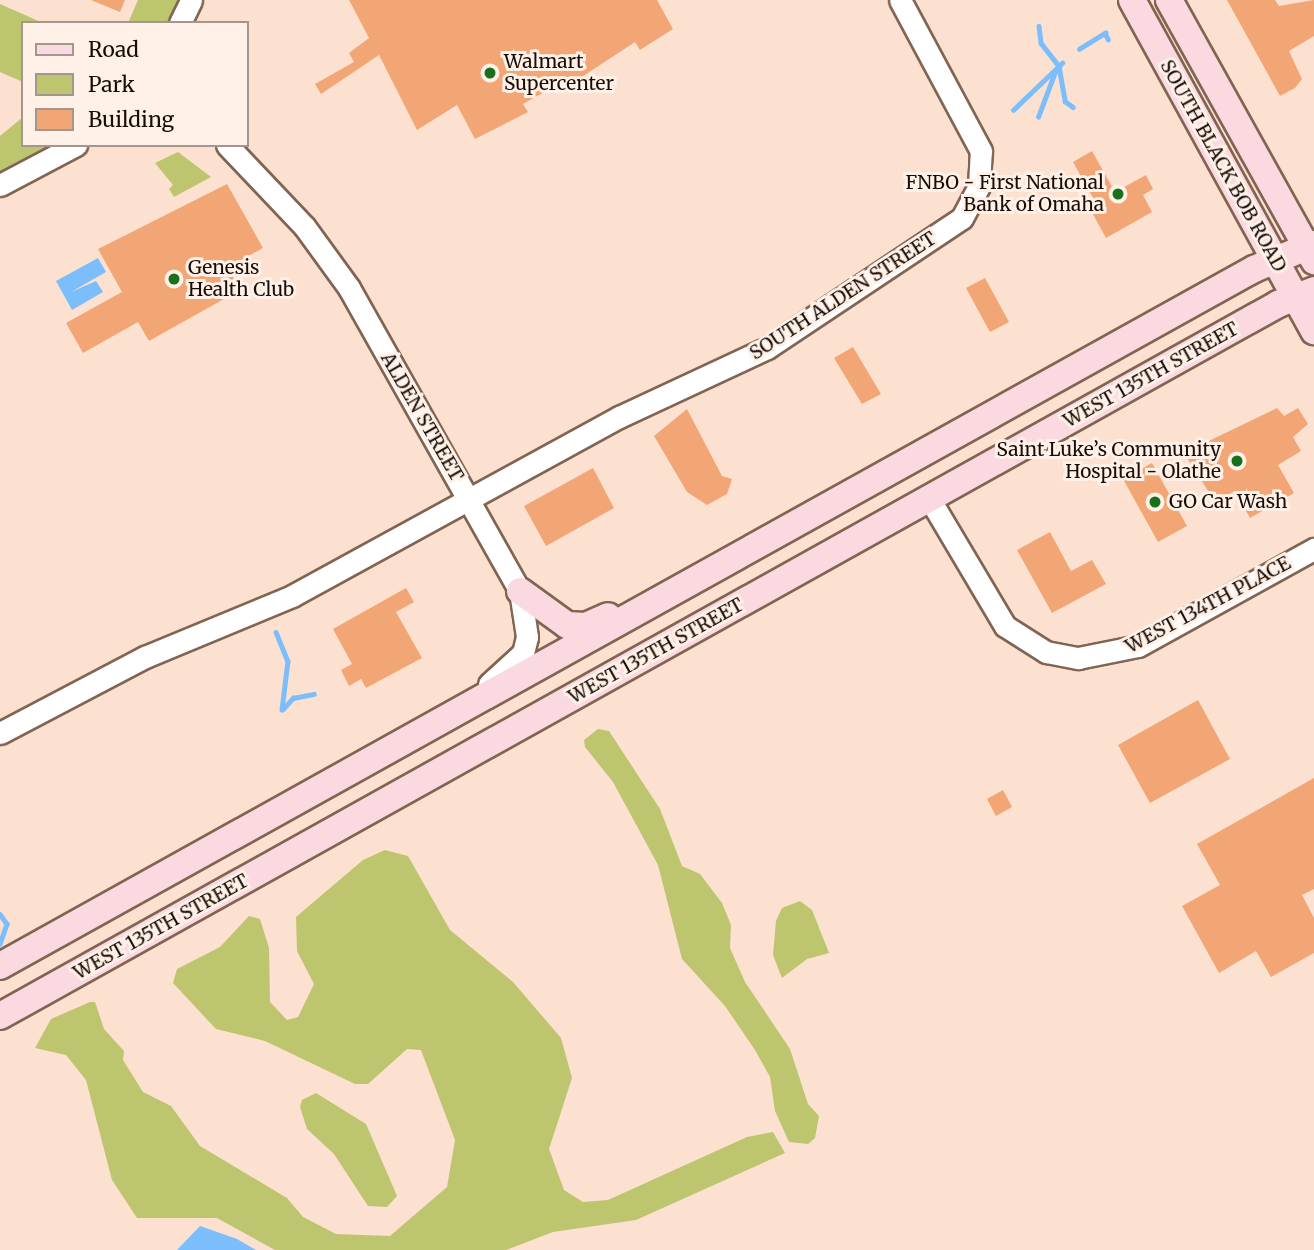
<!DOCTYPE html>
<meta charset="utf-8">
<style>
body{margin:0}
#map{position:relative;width:1314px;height:1250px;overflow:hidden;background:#fce0d0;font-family:Merriweather,serif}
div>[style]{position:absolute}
.green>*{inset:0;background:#bec56f}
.water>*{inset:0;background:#7cbdfb}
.stream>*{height:4.5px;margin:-2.25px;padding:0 2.25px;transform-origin:2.25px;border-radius:2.25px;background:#7cbdfb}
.building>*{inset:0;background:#f3a675}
.roads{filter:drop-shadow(2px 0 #816451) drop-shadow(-2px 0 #816451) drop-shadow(0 2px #816451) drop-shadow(0 -2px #816451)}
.minor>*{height:21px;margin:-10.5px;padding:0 10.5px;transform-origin:10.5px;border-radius:10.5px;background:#fff}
.major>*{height:26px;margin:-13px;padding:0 13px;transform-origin:13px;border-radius:13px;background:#fadae0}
.dots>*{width:19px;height:19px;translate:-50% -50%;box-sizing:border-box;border:4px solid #fff1e8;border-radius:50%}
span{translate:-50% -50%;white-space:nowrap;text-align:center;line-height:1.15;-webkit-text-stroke:6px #fff1e8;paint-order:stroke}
.poi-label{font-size:19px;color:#180d06}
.left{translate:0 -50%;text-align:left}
.right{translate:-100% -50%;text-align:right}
.street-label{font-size:19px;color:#180d06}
.legend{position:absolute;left:21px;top:21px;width:228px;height:126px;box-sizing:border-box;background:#fff1e8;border:2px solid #a3968e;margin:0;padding:9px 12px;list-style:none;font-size:21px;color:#180d06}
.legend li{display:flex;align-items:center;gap:14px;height:35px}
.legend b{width:35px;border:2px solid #a3968e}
</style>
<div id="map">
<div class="green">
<div style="clip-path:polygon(138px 0,178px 0,167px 23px,128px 23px)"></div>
<div style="clip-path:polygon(0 4px,43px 23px,23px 23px,23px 82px,0 72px)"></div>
<div style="clip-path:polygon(23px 117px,23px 145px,56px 145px,0 175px,0 136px)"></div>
<div style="clip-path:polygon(178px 152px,211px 177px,174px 197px,169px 189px,173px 185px,155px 163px)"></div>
<div style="clip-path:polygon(598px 729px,609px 731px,660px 809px,682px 866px,700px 874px,722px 903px,731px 925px,730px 948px,745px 982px,790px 1049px,808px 1104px,819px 1116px,815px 1138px,808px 1144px,789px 1142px,775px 1111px,770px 1077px,755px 1050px,725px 1006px,682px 959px,658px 865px,613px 782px,585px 747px,584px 740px)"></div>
<div style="clip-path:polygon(385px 850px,408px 856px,450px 930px,513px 982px,561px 1038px,572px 1078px,549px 1149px,564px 1190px,583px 1202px,608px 1200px,747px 1137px,773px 1132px,785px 1153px,636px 1220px,553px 1232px,506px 1250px,275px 1250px,217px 1218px,137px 1218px,112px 1180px,86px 1080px,66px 1055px,35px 1048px,51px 1019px,90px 1002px,95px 1002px,104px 1029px,124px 1051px,123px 1060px,143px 1092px,171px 1106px,200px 1146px,287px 1198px,303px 1217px,336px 1234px,390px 1236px,447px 1187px,455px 1140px,421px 1050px,407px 1049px,368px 1084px,355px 1084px,265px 1041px,216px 1029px,173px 983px,177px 969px,220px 947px,249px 916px,260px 919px,269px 948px,270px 1002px,287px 1020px,298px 1017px,314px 984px,297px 951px,296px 917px,363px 860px)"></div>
<div style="clip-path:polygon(800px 901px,812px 910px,829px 953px,807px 959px,782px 978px,773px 955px,776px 921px,782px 908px)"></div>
<div style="clip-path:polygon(316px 1093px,366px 1124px,397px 1196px,387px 1207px,368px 1206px,334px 1154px,307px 1129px,300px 1107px,302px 1100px)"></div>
</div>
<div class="water">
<div style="clip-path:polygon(98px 258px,106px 272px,71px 292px,96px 281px,103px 292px,72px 310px,56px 281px)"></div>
<div style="clip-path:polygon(200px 1226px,237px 1239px,256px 1250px,177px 1250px)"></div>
</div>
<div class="stream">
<div style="left:1039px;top:26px;width:17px;rotate:83deg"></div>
<div style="left:1041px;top:43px;width:29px;rotate:52deg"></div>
<div style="left:1059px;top:66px;width:36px;rotate:80deg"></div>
<div style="left:1065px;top:101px;width:10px;rotate:37deg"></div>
<div style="left:1079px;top:49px;width:31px;rotate:-32deg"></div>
<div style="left:1105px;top:33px;width:7px;rotate:63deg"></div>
<div style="left:1013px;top:110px;width:68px;rotate:-43.8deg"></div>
<div style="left:1038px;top:117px;width:51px;rotate:-69.4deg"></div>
<div style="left:276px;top:632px;width:31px;rotate:68deg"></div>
<div style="left:288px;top:661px;width:49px;rotate:97deg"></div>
<div style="left:283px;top:709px;width:15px;rotate:-48deg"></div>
<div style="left:293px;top:698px;width:21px;rotate:-11deg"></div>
<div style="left:0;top:914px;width:12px;rotate:55deg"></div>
<div style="left:7px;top:924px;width:21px;rotate:109deg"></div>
</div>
<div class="building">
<div style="clip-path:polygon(91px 0,125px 0,120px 12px)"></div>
<div style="clip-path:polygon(349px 0,657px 0,673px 29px,640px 50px,635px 42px,565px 88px,562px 82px,523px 104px,528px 112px,475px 139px,457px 105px,417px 130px,379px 55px,321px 94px,315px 84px,354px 62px,349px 53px,369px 38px)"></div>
<div style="clip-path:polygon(1227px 0,1275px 0,1279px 6px,1314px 0,1314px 36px,1289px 51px,1302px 79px,1295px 88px,1280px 96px)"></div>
<div style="clip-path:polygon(1092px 151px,1115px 192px,1146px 175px,1153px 189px,1143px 195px,1152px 212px,1106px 238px,1089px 207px,1096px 203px,1073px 162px)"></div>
<div style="clip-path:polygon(227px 184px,263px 248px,228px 267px,240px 290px,149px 341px,138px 322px,83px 353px,66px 323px,122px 292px,98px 249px)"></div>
<div style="clip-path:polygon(985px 278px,1009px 322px,990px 332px,966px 288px)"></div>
<div style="clip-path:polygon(853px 347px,881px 394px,862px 404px,834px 358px)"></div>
<div style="clip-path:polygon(1277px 408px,1284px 416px,1298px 408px,1308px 424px,1293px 437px,1301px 451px,1278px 465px,1294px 493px,1250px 518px,1235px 491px,1215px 502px,1184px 453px)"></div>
<div style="clip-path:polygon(687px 409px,722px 476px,732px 479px,727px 494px,707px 505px,687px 492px,654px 436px)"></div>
<div style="clip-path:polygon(1152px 463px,1187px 526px,1158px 542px,1123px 479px)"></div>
<div style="clip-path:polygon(593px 468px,614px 508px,546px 546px,524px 506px)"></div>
<div style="clip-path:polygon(1050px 532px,1071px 571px,1092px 560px,1106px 584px,1052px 613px,1017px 550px)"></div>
<div style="clip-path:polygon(406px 588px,414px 602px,396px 612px,422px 658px,366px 688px,361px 679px,349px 686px,341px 670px,352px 664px,333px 629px)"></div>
<div style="clip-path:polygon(1198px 700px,1230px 759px,1150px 803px,1118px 745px)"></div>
<div style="clip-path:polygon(1314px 778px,1314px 889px,1302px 895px,1314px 918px,1314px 953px,1271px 977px,1256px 951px,1219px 973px,1182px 906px,1220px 885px,1197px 844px)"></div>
<div style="clip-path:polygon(1003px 790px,1012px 807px,996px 816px,987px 799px)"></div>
</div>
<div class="roads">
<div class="minor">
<div style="left:180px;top:23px;width:25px;rotate:-64deg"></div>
<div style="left:227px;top:145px;width:112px;rotate:46.5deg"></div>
<div style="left:304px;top:226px;width:77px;rotate:54deg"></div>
<div style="left:349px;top:288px;width:348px;rotate:60.6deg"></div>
<div style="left:520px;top:591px;width:47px;rotate:81.3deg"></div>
<div style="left:527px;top:637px;width:16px;rotate:104deg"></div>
<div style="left:523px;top:653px;width:46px;rotate:137.6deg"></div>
<div style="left:0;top:185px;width:86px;rotate:-27.8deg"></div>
<div style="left:929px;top:498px;width:149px;rotate:59.3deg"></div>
<div style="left:1005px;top:626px;width:49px;rotate:32.4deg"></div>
<div style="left:1046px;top:652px;width:33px;rotate:11deg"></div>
<div style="left:1078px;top:658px;width:61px;rotate:-11.3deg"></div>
<div style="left:1138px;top:646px;width:201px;rotate:-28.9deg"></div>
<div style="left:0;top:733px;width:164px;rotate:-27.7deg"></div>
<div style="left:145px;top:657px;width:159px;rotate:-22.5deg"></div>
<div style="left:292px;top:596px;width:373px;rotate:-28.7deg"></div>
<div style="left:619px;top:417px;width:163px;rotate:-25deg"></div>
<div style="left:767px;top:348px;width:234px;rotate:-33.7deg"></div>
<div style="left:962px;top:218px;width:36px;rotate:-62deg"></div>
<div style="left:979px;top:186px;width:35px;rotate:-87deg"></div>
<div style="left:981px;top:151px;width:171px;rotate:-118.2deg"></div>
</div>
<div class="major">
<div style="left:1132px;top:0;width:378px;rotate:61.2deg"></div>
<div style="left:1169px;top:0;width:299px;rotate:60.9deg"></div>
<div style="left:520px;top:591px;width:58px;rotate:35.9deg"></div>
<div style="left:567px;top:625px;width:19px;rotate:3deg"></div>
<div style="left:586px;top:626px;width:24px;rotate:-24deg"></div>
<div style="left:0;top:966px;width:1435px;rotate:-29.07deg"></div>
<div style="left:1254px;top:269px;width:65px;rotate:-22.6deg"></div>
<div style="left:0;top:1016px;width:1463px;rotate:-29.12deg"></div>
<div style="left:1278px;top:304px;width:39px;rotate:-21deg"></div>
</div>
</div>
<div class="dots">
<div style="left:490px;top:73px;background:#17701c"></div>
<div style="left:1118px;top:194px;background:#17701c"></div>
<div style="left:174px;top:279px;background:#17701c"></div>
<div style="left:1237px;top:461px;background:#17701c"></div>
<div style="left:1155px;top:502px;background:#17701c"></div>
</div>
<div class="poi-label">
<span class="left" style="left:504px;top:73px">Walmart<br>Supercenter</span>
<span class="right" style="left:1104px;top:194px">FNBO - First National<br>Bank of Omaha</span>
<span class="left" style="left:188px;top:279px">Genesis<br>Health Club</span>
<span class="right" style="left:1221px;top:461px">Saint Luke’s Community<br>Hospital - Olathe</span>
<span class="left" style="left:1169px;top:502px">GO Car Wash</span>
</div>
<div class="street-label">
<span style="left:1223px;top:166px;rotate:61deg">SOUTH BLACK BOB ROAD</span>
<span style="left:843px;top:296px;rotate:-33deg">SOUTH ALDEN STREET</span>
<span style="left:1151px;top:375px;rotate:-29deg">WEST 135TH STREET</span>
<span style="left:422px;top:417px;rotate:60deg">ALDEN STREET</span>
<span style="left:1208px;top:605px;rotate:-28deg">WEST 134TH PLACE</span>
<span style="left:656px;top:651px;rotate:-29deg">WEST 135TH STREET</span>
<span style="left:161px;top:927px;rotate:-29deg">WEST 135TH STREET</span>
</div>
<ul class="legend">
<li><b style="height:9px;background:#fadae0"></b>Road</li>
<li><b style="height:19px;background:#bec56f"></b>Park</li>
<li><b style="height:19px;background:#f3a675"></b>Building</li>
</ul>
</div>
